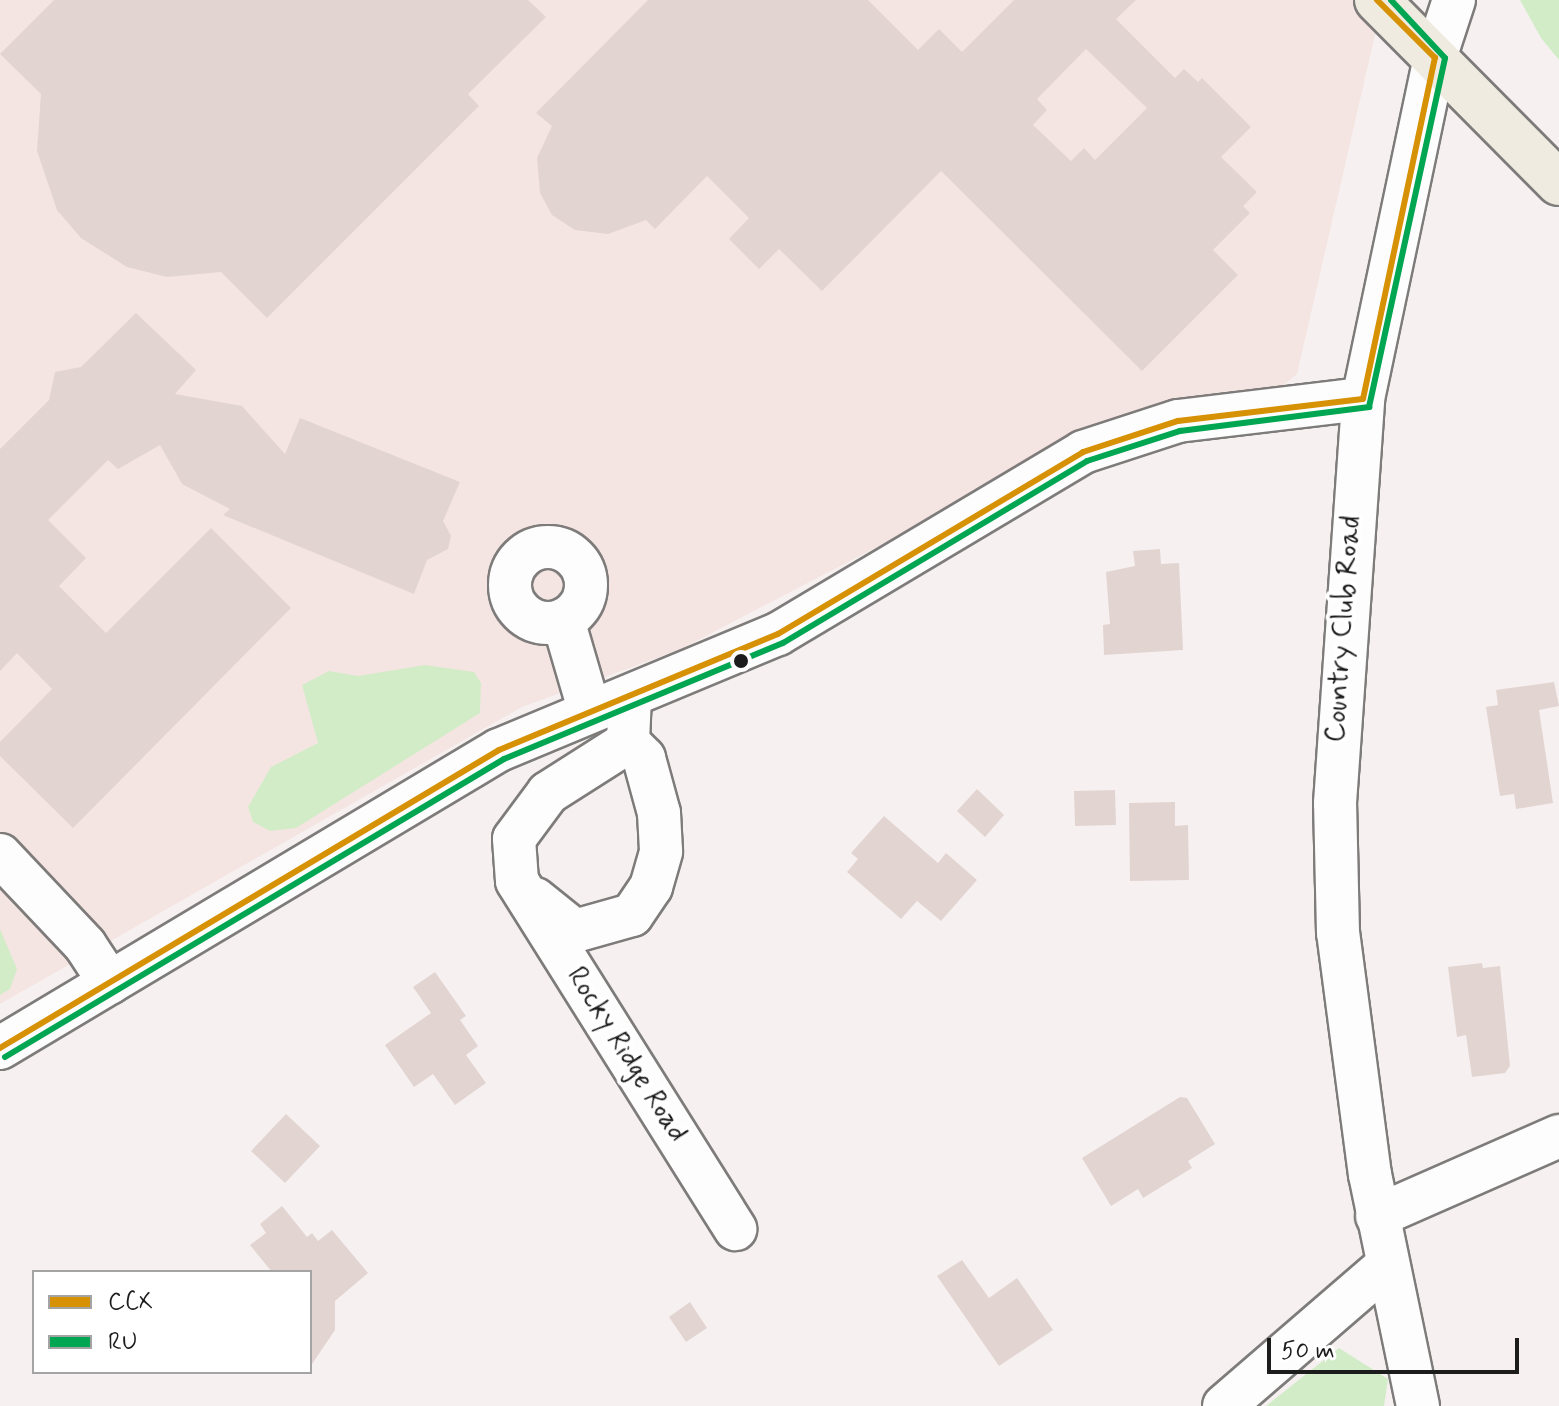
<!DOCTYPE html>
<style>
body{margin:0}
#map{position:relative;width:1559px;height:1406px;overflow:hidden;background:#f6f1f0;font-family:Mynerve,sans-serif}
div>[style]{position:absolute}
.built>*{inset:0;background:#f5e5e2}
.green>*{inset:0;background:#d3ecc8}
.building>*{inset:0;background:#e2d4d1}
.roads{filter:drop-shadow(2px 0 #7e7c7b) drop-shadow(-2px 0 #7e7c7b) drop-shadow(0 2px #7e7c7b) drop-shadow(0 -2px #7e7c7b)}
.minor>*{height:42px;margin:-21px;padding:0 21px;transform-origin:21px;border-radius:21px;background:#fefdfd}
.minor>.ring{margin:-21px;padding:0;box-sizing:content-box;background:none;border:42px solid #fefdfd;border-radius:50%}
.major>*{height:44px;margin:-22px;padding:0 22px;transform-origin:22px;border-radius:22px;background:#efebe0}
.bus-1>*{height:6px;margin:-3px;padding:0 3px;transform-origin:3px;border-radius:3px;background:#d69104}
.bus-2>*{height:6px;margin:-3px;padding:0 3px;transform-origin:3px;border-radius:3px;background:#00a651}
.dots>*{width:22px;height:22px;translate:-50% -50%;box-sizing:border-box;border:4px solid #fff;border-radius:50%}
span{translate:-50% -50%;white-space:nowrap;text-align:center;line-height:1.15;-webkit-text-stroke:8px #fff;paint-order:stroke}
.street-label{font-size:28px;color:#1c1c1c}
.legend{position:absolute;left:32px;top:1270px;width:280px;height:104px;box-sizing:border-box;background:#fff;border:2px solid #a4a4a4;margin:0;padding:10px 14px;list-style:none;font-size:24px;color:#1c1c1c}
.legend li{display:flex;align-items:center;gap:16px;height:40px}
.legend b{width:40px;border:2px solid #a4a4a4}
.scale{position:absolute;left:1267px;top:1338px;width:252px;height:36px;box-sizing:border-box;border:4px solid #1c1c1c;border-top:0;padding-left:10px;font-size:24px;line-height:28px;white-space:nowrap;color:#1c1c1c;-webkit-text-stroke:6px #fff;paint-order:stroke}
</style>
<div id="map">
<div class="built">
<div style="clip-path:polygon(0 0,1383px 0,1297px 374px,1280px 388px,1058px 453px,679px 650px,522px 707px,0 1004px)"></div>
</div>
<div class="green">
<div style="clip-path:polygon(1520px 0,1559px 0,1559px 60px,1541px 38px)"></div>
<div style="clip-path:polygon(425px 665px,474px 672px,481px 683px,480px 713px,296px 828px,270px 831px,253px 822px,248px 807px,271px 767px,318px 743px,302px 685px,329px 671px,358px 676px)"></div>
<div style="clip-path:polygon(0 929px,17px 969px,10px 989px,0 995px)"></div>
<div style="clip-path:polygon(1339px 1348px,1388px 1379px,1384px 1406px,1266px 1406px)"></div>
</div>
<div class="building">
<div style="clip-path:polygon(54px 0,528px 0,546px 17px,468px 94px,479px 106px,267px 318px,221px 272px,167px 277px,127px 267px,81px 238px,57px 210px,37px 151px,41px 94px,0 54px)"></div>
<div style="clip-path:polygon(evenodd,648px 0,868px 0,918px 50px,939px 29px,962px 52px,1014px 0,1136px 0,1116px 19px,1175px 78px,1184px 69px,1198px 82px,1202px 78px,1251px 127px,1221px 157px,1257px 192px,1243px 206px,1250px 213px,1213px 250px,1238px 275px,1142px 371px,941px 171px,822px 291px,779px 249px,759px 269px,729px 239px,749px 218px,707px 176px,655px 229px,646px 220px,608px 234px,575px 230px,552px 215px,540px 193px,537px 158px,552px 126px,536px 113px,648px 0,1086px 49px,1147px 108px,1095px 160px,1084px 148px,1071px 161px,1033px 125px,1047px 110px,1037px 99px,1086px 49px)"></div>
<div style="clip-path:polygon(136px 313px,196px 370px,175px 394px,242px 406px,285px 454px,300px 418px,460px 482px,443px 521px,451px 536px,448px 549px,427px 560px,414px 594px,223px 515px,230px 509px,182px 484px,160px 445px,118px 469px,108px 460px,48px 520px,86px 558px,59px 586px,106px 633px,211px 528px,291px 608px,73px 828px,0 756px,0 742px,52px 689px,17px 653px,0 671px,0 449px,49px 400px,55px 372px,81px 367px)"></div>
<div style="clip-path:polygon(1160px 549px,1161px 564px,1179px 563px,1183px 650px,1104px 655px,1103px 625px,1110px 624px,1106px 572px,1135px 566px,1133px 551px)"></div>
<div style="clip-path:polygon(1554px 682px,1559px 706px,1539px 710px,1553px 803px,1516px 809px,1514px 794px,1500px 796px,1486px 707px,1498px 705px,1496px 690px)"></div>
<div style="clip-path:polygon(977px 789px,1004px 815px,985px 837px,957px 811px)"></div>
<div style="clip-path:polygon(1115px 790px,1116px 825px,1075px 826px,1074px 791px)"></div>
<div style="clip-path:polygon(1175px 802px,1175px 826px,1188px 825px,1189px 880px,1130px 881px,1129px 803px)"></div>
<div style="clip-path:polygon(884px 816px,938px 863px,946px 853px,977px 880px,941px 921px,917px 901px,901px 919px,847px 872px,858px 859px,851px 853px)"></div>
<div style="clip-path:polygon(1482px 963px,1483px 968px,1500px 966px,1510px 1066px,1505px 1073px,1472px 1077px,1466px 1035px,1457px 1037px,1448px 967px)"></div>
<div style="clip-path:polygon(435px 972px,466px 1016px,460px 1020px,478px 1046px,466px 1055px,486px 1083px,455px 1105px,433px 1074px,414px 1087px,385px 1045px,431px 1013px,413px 987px)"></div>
<div style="clip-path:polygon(1180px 1097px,1187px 1098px,1215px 1144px,1188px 1161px,1192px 1168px,1143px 1198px,1138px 1189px,1111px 1206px,1082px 1158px)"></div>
<div style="clip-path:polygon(286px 1114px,320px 1146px,285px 1183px,251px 1151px)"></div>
<div style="clip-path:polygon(282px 1206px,307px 1237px,312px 1233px,318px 1241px,332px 1230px,368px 1273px,335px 1301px,335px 1330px,310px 1367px,310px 1272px,272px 1272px,250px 1245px,266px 1233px,260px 1224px)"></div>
<div style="clip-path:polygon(962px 1260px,989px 1298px,1017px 1278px,1053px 1330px,999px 1366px,937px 1276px)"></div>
<div style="clip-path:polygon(690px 1302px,707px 1328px,686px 1342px,669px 1317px)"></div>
</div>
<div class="roads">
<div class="minor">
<div class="ring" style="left:510px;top:547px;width:34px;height:34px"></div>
<div style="left:563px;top:620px;width:93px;rotate:73.7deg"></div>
<div style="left:630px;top:696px;width:46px;rotate:92.5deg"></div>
<div style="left:628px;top:742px;width:95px;rotate:147.5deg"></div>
<div style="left:548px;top:793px;width:57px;rotate:126.5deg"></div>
<div style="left:514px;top:839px;width:42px;rotate:85.9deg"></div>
<div style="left:517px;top:881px;width:411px;rotate:57.9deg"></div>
<div style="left:0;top:855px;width:124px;rotate:46.6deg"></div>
<div style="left:85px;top:945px;width:45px;rotate:56.7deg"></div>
<div style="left:535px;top:899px;width:51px;rotate:38.7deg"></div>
<div style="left:575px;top:931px;width:59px;rotate:-15.7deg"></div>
<div style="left:632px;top:915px;width:34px;rotate:-56deg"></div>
<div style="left:651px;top:887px;width:37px;rotate:-74deg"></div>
<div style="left:661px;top:851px;width:38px;rotate:-93deg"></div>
<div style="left:659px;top:813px;width:57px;rotate:-105.3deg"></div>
<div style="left:644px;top:758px;width:23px;rotate:-135deg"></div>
<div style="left:0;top:1048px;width:581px;rotate:-30.85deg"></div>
<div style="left:499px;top:750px;width:302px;rotate:-22.6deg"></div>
<div style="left:778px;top:634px;width:355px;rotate:-30.8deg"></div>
<div style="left:1083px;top:452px;width:100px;rotate:-18.1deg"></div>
<div style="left:1178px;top:421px;width:186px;rotate:-6.8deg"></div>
<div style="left:1377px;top:1216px;width:199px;rotate:-23.7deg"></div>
<div style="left:1224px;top:1406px;width:214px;rotate:-40.8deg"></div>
<div style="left:1418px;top:1406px;width:236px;rotate:-101.7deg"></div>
<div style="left:1370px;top:1175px;width:244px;rotate:-97.5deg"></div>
<div style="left:1338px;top:933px;width:130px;rotate:-91.3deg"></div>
<div style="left:1335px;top:803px;width:405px;rotate:-86deg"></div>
<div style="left:1363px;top:399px;width:349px;rotate:-78.1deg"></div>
<div style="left:1435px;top:58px;width:61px;rotate:-71.9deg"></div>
</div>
<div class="major">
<div style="left:1377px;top:0;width:258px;rotate:45.2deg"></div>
</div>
</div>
<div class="bus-1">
<div style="left:1377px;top:0;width:82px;rotate:45deg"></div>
<div style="left:1363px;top:399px;width:349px;rotate:-78.1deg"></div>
<div style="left:0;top:1048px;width:581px;rotate:-30.85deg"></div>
<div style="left:499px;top:750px;width:302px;rotate:-22.6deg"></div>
<div style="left:778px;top:634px;width:355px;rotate:-30.8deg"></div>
<div style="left:1083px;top:452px;width:100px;rotate:-18.1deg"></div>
<div style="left:1178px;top:421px;width:186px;rotate:-6.8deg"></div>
</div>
<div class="bus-2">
<div style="left:5px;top:1057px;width:581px;rotate:-30.85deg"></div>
<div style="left:504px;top:759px;width:302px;rotate:-22.6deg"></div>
<div style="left:783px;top:643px;width:354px;rotate:-30.9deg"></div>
<div style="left:1087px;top:461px;width:98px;rotate:-17.9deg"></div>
<div style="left:1180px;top:431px;width:191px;rotate:-7.2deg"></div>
<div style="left:1369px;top:407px;width:357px;rotate:-77.7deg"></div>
<div style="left:1445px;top:58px;width:79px;rotate:-133deg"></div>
</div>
<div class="dots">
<div style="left:741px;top:661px;background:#1c1c1c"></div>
</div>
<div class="street-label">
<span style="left:1344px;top:629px;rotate:-86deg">Country Club Road</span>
<span style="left:626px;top:1055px;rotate:58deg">Rocky Ridge Road</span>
</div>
<ul class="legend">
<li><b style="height:10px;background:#d69104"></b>CCX</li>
<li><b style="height:10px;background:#00a651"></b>RU</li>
</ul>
<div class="scale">50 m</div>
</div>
